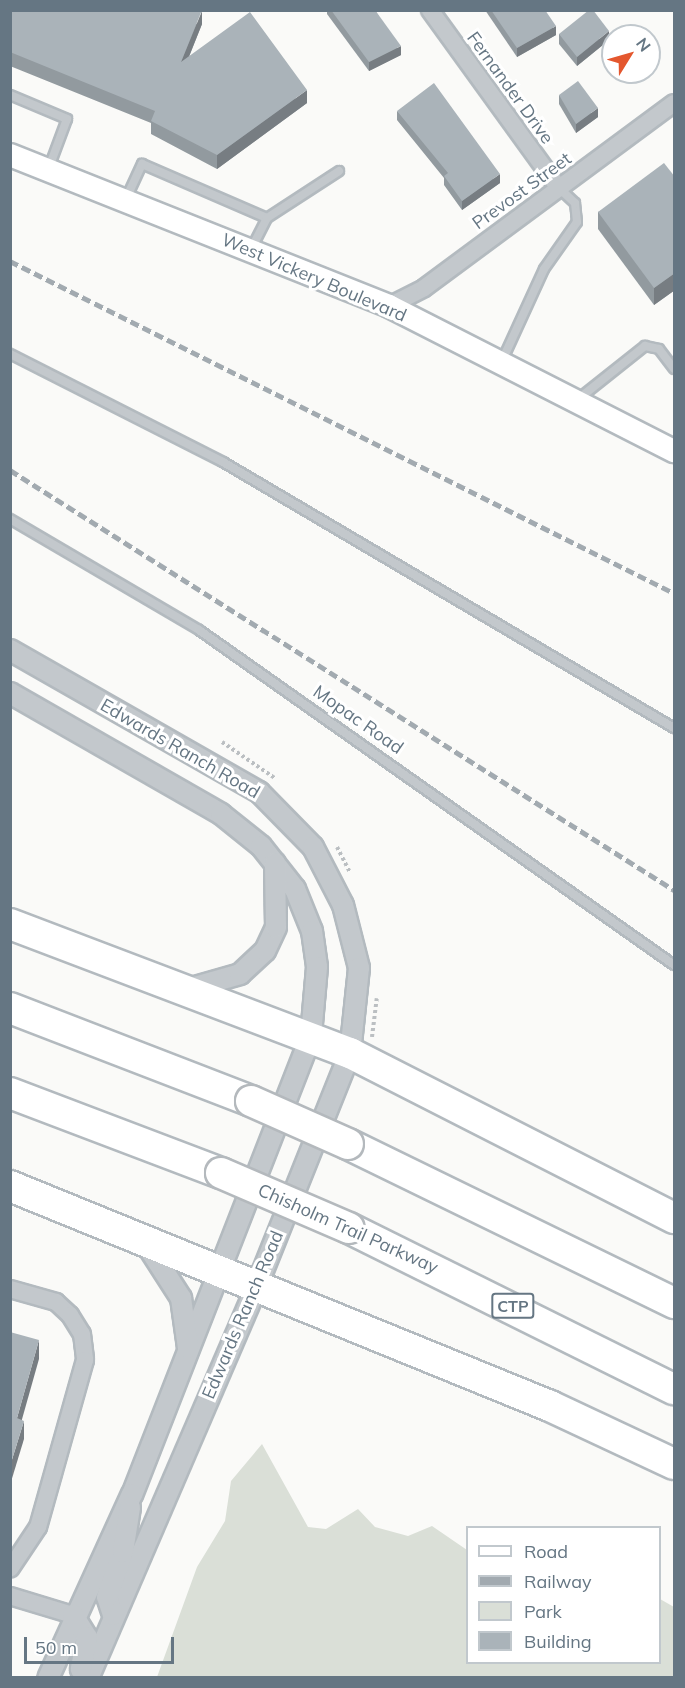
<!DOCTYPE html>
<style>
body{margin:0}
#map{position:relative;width:685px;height:1688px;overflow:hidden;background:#fafaf8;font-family:Mulish,sans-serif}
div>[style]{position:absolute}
.green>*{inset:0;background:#dadfd7}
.path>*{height:4px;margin-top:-2px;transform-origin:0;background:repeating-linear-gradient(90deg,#bbbfc2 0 3px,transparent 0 6px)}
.roads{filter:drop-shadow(2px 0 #b3babf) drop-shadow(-2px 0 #b3babf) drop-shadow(0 2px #b3babf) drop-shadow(0 -2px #b3babf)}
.service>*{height:8px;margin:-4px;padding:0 4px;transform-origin:4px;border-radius:4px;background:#c3c8cc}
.minor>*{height:16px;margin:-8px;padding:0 8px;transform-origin:8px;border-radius:8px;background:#c3c8cc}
.tertiary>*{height:20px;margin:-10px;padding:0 10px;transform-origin:10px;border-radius:10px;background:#c3c8cc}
.secondary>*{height:22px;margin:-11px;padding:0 11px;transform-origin:11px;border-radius:11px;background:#fff}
.motorway>*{height:30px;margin:-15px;padding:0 15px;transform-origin:15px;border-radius:15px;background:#fff}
.rail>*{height:4.5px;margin-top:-2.25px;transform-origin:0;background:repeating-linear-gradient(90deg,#a2aab0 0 9px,transparent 0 13.5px)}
.bridges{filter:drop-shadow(2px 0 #b4b9bd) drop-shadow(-2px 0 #b4b9bd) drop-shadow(0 2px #b4b9bd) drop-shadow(0 -2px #b4b9bd)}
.motorway-bridge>*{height:30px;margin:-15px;padding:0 15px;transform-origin:15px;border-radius:15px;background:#fff}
.wall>*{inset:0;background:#929a9f}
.shaded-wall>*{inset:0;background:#777d82}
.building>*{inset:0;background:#aab3b9}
span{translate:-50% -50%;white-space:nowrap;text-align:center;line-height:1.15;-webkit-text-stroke:6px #fff;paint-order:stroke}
.shield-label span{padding:2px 4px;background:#fff;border:2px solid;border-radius:4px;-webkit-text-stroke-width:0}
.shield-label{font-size:16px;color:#657683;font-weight:700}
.street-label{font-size:18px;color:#657683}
.frame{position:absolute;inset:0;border:12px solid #657683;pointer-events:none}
.legend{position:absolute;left:466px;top:1526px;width:195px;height:138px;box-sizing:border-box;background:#fff;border:2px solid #c1c8cd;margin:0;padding:8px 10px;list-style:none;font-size:18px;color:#657683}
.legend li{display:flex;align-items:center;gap:12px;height:30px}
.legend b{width:30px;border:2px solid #c1c8cd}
.north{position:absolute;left:601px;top:24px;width:60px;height:60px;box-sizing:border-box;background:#fff;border:2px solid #c1c8cd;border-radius:50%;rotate:53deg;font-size:16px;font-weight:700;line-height:24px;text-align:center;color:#657683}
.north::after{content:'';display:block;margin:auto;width:21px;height:27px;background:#e4572e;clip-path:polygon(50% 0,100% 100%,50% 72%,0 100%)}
.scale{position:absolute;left:24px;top:1637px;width:150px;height:27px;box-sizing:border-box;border:3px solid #657683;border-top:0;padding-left:8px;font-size:18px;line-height:21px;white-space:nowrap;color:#657683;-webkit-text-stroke:4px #fff;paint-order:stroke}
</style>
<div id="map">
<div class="green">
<div style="clip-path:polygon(262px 1444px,308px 1527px,326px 1529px,358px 1509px,375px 1527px,408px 1536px,432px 1526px,467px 1550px,468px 1662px,660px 1662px,660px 1599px,674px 1607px,674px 1677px,157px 1677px,197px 1567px,225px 1521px,231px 1481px)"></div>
</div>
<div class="path">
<div style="left:222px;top:742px;width:65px;rotate:34.4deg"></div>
<div style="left:337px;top:847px;width:28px;rotate:63deg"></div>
<div style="left:372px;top:1037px;width:39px;rotate:-83deg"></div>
</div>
<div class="roads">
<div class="service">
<div style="left:10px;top:95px;width:62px;rotate:22.8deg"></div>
<div style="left:67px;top:119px;width:54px;rotate:110.4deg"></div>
<div style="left:125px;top:201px;width:41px;rotate:-65.3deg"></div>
<div style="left:142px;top:164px;width:136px;rotate:23.4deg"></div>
<div style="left:267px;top:218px;width:35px;rotate:117deg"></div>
<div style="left:267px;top:218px;width:86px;rotate:-33.1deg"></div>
<div style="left:10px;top:354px;width:239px;rotate:26.9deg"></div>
<div style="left:223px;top:462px;width:524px;rotate:30.53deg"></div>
<div style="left:501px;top:363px;width:103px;rotate:-65.4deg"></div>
<div style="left:544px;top:269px;width:57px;rotate:-54.9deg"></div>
<div style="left:577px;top:222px;width:19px;rotate:-96deg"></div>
<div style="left:575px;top:203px;width:22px;rotate:-137deg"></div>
<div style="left:577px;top:400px;width:87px;rotate:-38.5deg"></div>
<div style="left:645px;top:346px;width:14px;rotate:12deg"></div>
<div style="left:659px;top:349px;width:25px;rotate:53deg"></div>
<div style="left:10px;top:519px;width:219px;rotate:30.4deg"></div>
<div style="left:199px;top:630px;width:581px;rotate:35.19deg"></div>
</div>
<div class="minor">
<div style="left:430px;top:10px;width:220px;rotate:54.1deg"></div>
<div style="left:389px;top:306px;width:39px;rotate:-27deg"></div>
<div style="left:424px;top:288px;width:311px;rotate:-36.5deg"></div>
<div style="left:10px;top:1289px;width:48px;rotate:15.8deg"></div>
<div style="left:56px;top:1302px;width:19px;rotate:43deg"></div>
<div style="left:70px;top:1315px;width:22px;rotate:58deg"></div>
<div style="left:82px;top:1334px;width:26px;rotate:83deg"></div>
<div style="left:85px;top:1360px;width:173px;rotate:105.7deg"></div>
<div style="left:38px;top:1527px;width:50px;rotate:123.7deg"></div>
<div style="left:10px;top:1596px;width:66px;rotate:16.8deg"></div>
</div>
<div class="tertiary">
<div style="left:10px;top:650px;width:287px;rotate:29.7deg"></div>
<div style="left:259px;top:792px;width:77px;rotate:45.5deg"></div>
<div style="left:313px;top:847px;width:65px;rotate:62.7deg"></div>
<div style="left:343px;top:905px;width:65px;rotate:75.7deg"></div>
<div style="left:359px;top:968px;width:85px;rotate:96deg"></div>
<div style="left:350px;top:1053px;width:251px;rotate:111.8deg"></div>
<div style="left:257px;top:1286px;width:427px;rotate:113.3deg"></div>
<div style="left:10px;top:693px;width:243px;rotate:29.8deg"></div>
<div style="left:221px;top:814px;width:51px;rotate:38.7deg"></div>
<div style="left:261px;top:846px;width:55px;rotate:51.7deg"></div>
<div style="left:295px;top:889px;width:45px;rotate:68deg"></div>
<div style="left:312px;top:931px;width:36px;rotate:82deg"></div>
<div style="left:317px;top:967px;width:69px;rotate:95deg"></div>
<div style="left:311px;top:1036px;width:492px;rotate:111.3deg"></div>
<div style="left:132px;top:1494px;width:202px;rotate:114.5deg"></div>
<div style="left:191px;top:988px;width:51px;rotate:-15.9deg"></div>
<div style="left:240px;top:974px;width:34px;rotate:-43deg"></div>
<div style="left:265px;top:951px;width:26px;rotate:-65deg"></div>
<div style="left:276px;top:927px;width:64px;rotate:-90.9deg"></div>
<div style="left:145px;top:1242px;width:67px;rotate:57.3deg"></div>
<div style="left:181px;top:1298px;width:50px;rotate:82deg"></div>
<div style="left:73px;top:1615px;width:26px;rotate:58deg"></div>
<div style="left:87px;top:1637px;width:33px;rotate:101deg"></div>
<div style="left:113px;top:1615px;width:19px;rotate:-108deg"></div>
<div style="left:107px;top:1597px;width:48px;rotate:-70.4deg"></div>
<div style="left:123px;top:1552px;width:45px;rotate:-81deg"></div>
</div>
<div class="secondary">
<div style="left:10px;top:155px;width:408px;rotate:21.7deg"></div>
<div style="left:389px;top:306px;width:320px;rotate:27deg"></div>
</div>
<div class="motorway">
<div style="left:10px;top:924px;width:364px;rotate:20.8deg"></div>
<div style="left:350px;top:1053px;width:364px;rotate:27deg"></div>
<div style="left:10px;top:1008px;width:258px;rotate:21.1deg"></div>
<div style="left:10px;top:1093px;width:226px;rotate:20.8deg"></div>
<div style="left:348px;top:1144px;width:363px;rotate:26deg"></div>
<div style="left:10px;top:1186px;width:583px;rotate:22.17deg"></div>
<div style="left:550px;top:1406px;width:137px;rotate:25.1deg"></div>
<div style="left:349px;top:1228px;width:363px;rotate:26.4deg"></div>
</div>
</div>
<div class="rail">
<div style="left:10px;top:261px;width:742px;rotate:26.57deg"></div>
<div style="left:10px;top:470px;width:786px;rotate:32.31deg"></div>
</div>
<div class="bridges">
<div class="motorway-bridge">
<div style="left:251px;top:1101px;width:106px;rotate:23.9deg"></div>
<div style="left:221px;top:1173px;width:139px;rotate:23.3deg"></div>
</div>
</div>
<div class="wall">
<div style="clip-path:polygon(10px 10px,202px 24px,189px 57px,307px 103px,217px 169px,151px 134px,151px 123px,10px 66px)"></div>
<div style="clip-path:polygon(327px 10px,375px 10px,401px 55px,369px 71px,327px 14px)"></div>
<div style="clip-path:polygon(485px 10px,545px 10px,556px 35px,517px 57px)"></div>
<div style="clip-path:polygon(559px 34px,609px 40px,577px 66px,559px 44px)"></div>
<div style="clip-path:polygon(559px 95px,598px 117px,576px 133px,559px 104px)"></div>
<div style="clip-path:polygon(397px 111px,500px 183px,462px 210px,444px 185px,444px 178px,397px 120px)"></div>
<div style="clip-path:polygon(675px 177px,675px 290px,654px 305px,598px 229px,598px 212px)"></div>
</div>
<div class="shaded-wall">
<div style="clip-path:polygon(202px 11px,202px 24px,181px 76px,181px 62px)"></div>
<div style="clip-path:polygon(556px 26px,556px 35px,517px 57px,517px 48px)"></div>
<div style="clip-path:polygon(609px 31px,609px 40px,577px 66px,577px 57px)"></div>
<div style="clip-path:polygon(401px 46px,401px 55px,369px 71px,369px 62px)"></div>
<div style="clip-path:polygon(307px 90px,307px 103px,217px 169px,217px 155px)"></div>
<div style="clip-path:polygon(598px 108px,598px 117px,576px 133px,576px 124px)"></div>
<div style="clip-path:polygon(500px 174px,500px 183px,462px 210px,462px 201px)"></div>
<div style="clip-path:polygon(675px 273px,675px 290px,654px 305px,654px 288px)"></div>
<div style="clip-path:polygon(39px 1340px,39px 1359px,17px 1437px,17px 1418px)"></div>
<div style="clip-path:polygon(24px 1421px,24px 1439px,10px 1485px,10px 1466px)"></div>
</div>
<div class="building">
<div style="clip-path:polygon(10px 10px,202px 10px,181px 62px,250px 12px,307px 90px,217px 155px,151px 121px,155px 111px,10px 52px)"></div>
<div style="clip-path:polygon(331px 10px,375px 10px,401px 46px,369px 62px)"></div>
<div style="clip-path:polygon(491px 10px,545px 10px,556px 26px,517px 48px)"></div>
<div style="clip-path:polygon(589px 10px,593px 10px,609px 31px,577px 57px,559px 34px)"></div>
<div style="clip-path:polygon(578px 81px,598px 108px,576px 124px,559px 95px)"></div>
<div style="clip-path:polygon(434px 83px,500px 174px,462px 201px,444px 176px,448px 173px,397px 111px)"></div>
<div style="clip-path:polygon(664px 163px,675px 177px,675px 273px,654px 288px,598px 212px)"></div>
<div style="clip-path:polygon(10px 1332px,39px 1340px,17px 1418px,24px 1421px,10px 1466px)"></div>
</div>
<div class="shield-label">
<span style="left:513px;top:1306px">CTP</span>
</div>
<div class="street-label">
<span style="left:510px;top:88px;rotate:54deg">Fernander Drive</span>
<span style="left:522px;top:191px;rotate:-36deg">Prevost Street</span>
<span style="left:314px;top:278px;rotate:23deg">West Vickery Boulevard</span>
<span style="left:358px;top:720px;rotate:35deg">Mopac Road</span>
<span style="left:180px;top:749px;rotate:30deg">Edwards Ranch Road</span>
<span style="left:348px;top:1229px;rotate:24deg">Chisholm Trail Parkway</span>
<span style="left:243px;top:1315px;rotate:-67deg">Edwards Ranch Road</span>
</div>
<div class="frame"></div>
<ul class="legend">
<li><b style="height:8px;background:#fff"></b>Road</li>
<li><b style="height:8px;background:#a2aab0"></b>Railway</li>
<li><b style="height:16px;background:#dadfd7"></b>Park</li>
<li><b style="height:16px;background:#aab3b9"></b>Building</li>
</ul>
<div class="north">N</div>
<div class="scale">50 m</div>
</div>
